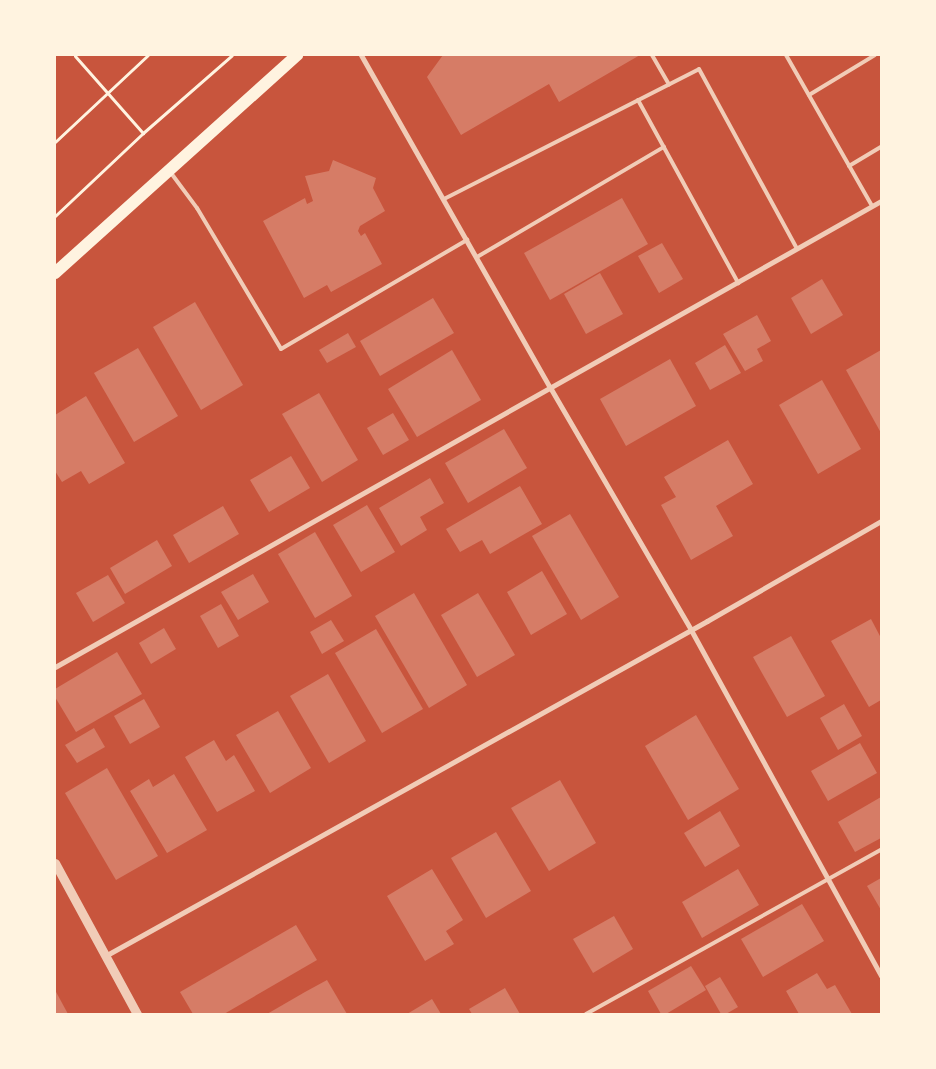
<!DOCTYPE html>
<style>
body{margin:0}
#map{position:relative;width:936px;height:1069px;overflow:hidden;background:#c8553d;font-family:"DejaVu Sans",sans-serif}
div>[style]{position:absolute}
.building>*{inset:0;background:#d67c66}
.path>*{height:3px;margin:-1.5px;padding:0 1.5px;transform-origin:1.5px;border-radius:1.5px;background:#fff3e0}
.service>*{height:4px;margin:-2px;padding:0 2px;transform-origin:2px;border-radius:2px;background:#f1ccb7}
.minor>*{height:5px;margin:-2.5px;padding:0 2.5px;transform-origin:2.5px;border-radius:2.5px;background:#f1ccb7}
.tertiary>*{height:9px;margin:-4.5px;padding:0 4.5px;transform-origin:4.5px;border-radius:4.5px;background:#f1ccb7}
.primary>*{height:12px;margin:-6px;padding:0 6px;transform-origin:6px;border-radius:6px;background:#fff3e0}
span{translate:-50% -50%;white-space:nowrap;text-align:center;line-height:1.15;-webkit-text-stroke:5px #fff3e0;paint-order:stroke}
.frame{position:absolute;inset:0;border:56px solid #fff3e0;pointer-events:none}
</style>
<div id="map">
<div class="building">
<div style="clip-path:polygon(443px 55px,640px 55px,559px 102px,549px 84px,461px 135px,427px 77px)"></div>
<div style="clip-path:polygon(333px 160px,376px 178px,373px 188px,385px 211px,360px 226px,358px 231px,361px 236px,365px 233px,382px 264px,331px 292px,327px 285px,304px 298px,263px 221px,305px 198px,307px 204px,313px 201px,305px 176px,329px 171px)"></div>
<div style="clip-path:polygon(622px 198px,648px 244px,550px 300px,524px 253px)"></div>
<div style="clip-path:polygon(662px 243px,683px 279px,659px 293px,638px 256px)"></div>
<div style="clip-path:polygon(600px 273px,623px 314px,586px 334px,564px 294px)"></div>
<div style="clip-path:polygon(822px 279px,843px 315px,811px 334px,791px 298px)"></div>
<div style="clip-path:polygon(433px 298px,454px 333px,380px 376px,360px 341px)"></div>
<div style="clip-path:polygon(195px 302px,243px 385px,201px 410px,153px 327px)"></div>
<div style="clip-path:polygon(757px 315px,771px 341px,757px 349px,763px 361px,745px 371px,723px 334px)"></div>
<div style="clip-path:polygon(348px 333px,356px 347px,327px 363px,319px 350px)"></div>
<div style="clip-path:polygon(725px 345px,741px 373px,710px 390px,695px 363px)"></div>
<div style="clip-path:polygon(138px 348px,178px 416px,134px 442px,94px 373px)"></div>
<div style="clip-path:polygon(452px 350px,481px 400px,417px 437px,388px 389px)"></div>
<div style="clip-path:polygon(881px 350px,881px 433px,846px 370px)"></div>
<div style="clip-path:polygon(670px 359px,696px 406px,626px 446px,600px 399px)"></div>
<div style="clip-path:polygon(822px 380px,861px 449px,818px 474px,779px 405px)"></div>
<div style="clip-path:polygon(319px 393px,358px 460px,322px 482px,282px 414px)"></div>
<div style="clip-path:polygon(86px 396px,125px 463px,89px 484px,81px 471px,62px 482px,55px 471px,55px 415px)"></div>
<div style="clip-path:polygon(393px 413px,409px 440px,383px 455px,367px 428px)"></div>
<div style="clip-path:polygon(504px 429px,527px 468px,468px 503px,445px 463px)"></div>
<div style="clip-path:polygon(728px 440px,753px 484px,716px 506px,733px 536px,691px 560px,661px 505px,676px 497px,664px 477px)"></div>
<div style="clip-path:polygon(291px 456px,310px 488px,269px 512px,250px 480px)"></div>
<div style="clip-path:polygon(430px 478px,444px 503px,420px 517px,427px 530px,401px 546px,379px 508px)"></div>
<div style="clip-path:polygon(520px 486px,542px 524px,490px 554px,482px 540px,460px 552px,446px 529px)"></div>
<div style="clip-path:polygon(367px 505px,395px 552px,361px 572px,333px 525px)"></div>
<div style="clip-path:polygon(223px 506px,239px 534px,189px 563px,173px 535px)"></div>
<div style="clip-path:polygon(570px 514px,619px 597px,581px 620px,532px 536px)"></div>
<div style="clip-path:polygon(315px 532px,352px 596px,315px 618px,278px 554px)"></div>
<div style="clip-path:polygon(157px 540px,172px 566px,125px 594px,110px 568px)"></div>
<div style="clip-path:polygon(542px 571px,567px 614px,531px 635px,507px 592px)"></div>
<div style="clip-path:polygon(253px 574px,269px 602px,238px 620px,221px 592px)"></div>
<div style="clip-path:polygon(108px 575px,125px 603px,93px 622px,76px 593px)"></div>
<div style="clip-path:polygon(414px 593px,467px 685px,429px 708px,375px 616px)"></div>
<div style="clip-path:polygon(478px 593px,515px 655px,477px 677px,441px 615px)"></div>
<div style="clip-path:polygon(221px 604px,239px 636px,218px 648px,200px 616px)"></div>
<div style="clip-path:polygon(871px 619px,881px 638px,881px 700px,869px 707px,831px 641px)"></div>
<div style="clip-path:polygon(331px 620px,344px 641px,322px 654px,310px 632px)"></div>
<div style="clip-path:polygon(164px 628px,176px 649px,151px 664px,139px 643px)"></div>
<div style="clip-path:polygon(376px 629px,423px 709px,382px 733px,335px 653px)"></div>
<div style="clip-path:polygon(791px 636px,825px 696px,787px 717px,753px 657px)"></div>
<div style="clip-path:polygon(117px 652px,142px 694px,76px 732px,55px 697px,55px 689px)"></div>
<div style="clip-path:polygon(328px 674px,366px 741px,329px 763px,290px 696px)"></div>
<div style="clip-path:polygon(144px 699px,160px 727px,130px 744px,114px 716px)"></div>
<div style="clip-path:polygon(844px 704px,862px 736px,838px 750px,820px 718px)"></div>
<div style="clip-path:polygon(278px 711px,311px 768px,270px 793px,236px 735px)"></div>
<div style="clip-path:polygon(696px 715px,739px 789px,688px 820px,645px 746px)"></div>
<div style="clip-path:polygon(94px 728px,105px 747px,77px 763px,65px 745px)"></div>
<div style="clip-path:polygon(214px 740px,226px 761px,234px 755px,255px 791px,217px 812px,185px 757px)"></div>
<div style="clip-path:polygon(860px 743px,877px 773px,828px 801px,811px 771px)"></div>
<div style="clip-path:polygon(107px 768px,158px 856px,116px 880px,65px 793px)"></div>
<div style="clip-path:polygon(174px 774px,207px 830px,167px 853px,130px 791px,149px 779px,153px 787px)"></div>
<div style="clip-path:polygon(560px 780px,596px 843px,549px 871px,511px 808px)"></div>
<div style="clip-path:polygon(881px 797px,881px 838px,855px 852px,838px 822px)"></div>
<div style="clip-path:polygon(720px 811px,740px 846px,705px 867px,684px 833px)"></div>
<div style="clip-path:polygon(496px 832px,531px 891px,486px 918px,451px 858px)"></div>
<div style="clip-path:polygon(432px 869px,463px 920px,446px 931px,454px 944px,425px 961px,387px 896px)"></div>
<div style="clip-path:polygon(738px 869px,759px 905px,702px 938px,682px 902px)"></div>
<div style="clip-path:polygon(881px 878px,881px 910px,867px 886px)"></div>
<div style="clip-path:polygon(802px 904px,824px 941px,763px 977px,741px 939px)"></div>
<div style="clip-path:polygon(614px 916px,633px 949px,593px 973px,573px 939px)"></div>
<div style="clip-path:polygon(296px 925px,317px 960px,224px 1014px,193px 1014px,180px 992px)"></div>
<div style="clip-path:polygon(691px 966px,706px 990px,666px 1014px,661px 1014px,648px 991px)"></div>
<div style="clip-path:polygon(817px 973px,827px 989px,835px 985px,852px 1014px,799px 1014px,786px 991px)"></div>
<div style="clip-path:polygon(720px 977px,738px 1007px,726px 1014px,721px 1014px,705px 986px)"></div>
<div style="clip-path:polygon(327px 980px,347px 1014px,267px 1014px,305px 992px)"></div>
<div style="clip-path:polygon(505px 988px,520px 1014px,472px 1014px,469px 1009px)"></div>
<div style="clip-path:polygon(55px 990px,68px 1014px,55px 1014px)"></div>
<div style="clip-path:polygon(432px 999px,441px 1014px,407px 1014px)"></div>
</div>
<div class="path">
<div style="left:75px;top:56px;width:103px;rotate:48.6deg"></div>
<div style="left:55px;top:142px;width:127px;rotate:-43.1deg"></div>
<div style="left:55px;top:216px;width:121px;rotate:-43.3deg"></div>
<div style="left:143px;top:133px;width:118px;rotate:-41.2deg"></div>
</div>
<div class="service">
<div style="left:652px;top:55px;width:34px;rotate:60deg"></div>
<div style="left:786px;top:55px;width:174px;rotate:60.3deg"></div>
<div style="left:809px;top:95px;width:77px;rotate:-31.2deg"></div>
<div style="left:638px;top:100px;width:209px;rotate:61.3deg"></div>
<div style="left:849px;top:166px;width:37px;rotate:-31deg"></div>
<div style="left:171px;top:173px;width:44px;rotate:53.4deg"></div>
<div style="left:197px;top:208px;width:164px;rotate:59.2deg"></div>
<div style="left:281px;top:349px;width:216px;rotate:-30.4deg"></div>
<div style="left:444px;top:199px;width:286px;rotate:-27deg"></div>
<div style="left:699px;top:69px;width:205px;rotate:61.4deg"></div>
<div style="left:477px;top:257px;width:217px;rotate:-30.5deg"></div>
<div style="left:586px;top:1014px;width:338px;rotate:-29.1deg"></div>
</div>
<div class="minor">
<div style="left:361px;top:55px;width:384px;rotate:60.4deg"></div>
<div style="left:551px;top:389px;width:279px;rotate:59.8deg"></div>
<div style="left:691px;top:630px;width:395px;rotate:61.2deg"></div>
<div style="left:55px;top:667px;width:948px;rotate:-29.43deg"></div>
<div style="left:105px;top:956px;width:689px;rotate:-29.09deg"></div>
<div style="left:707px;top:621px;width:201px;rotate:-29.9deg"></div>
</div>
<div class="tertiary">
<div style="left:55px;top:863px;width:172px;rotate:61.5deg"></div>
</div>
<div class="primary">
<div style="left:55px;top:273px;width:326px;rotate:-42deg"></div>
</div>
<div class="frame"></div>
</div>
